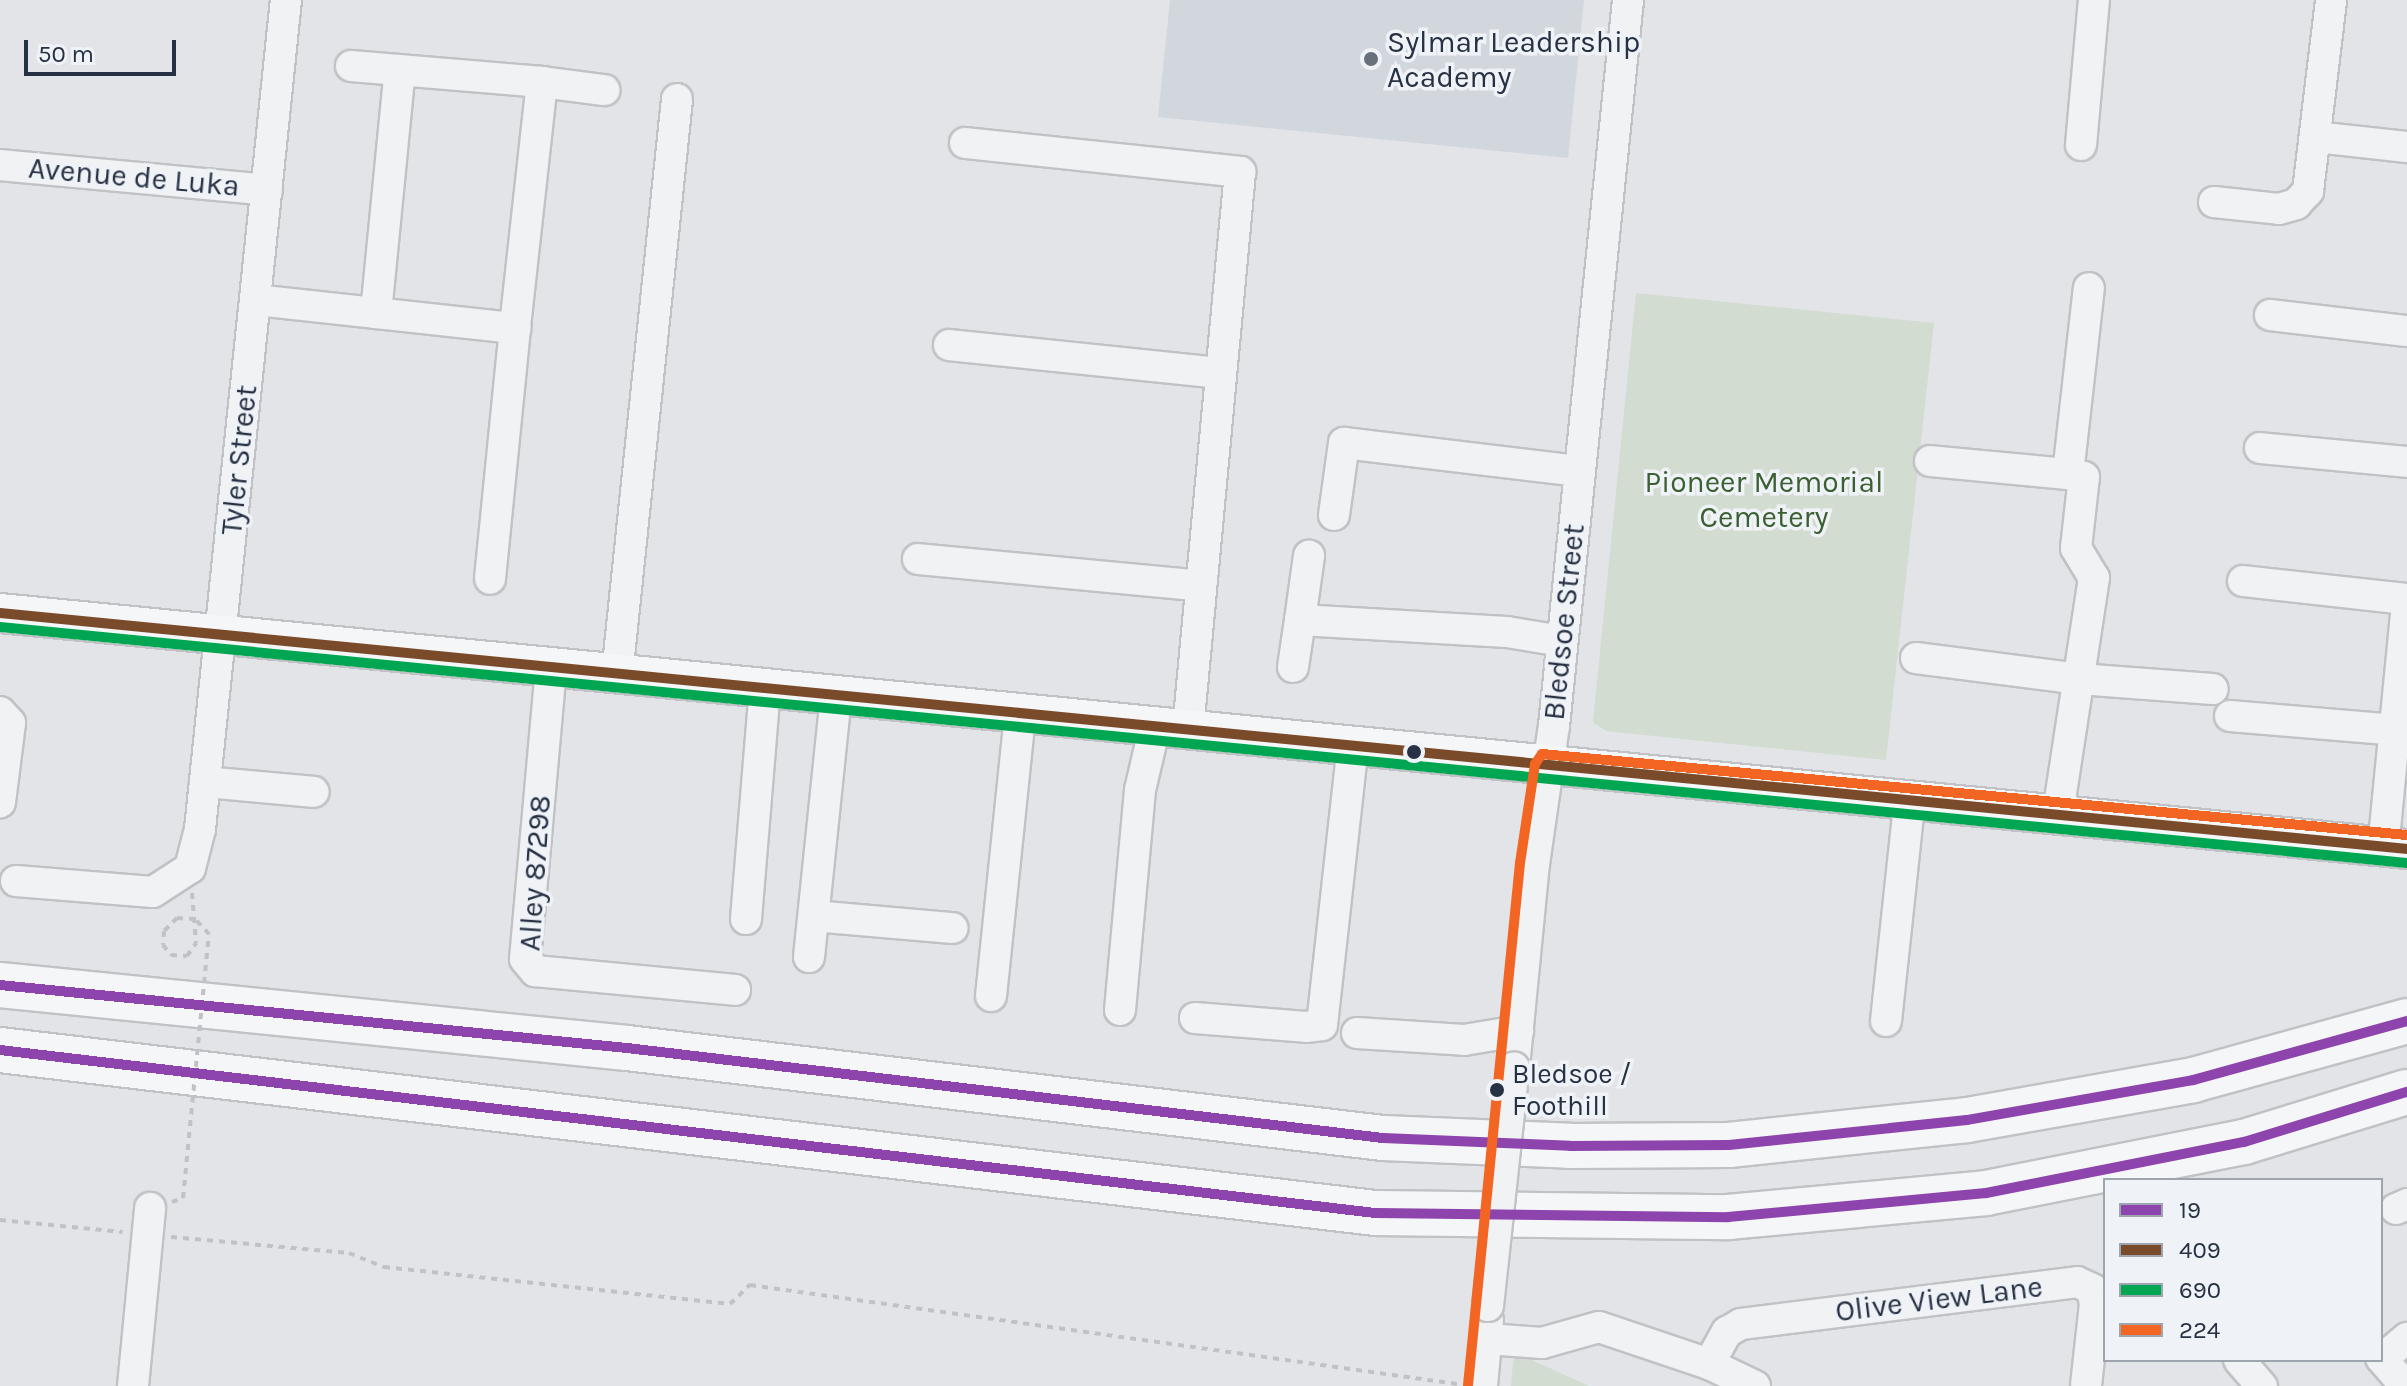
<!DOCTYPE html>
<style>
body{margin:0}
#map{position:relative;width:2407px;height:1386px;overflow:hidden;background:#e2e4e7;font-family:Karla,sans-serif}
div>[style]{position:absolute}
.built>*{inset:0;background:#d2d7de}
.green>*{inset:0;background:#d2dcd1}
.path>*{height:4px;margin-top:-2px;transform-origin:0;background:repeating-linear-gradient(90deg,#c0c2c7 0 6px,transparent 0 12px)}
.roads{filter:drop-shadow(2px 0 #c0c2c5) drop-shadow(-2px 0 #c0c2c5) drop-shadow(0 2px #c0c2c5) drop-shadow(0 -2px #c0c2c5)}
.minor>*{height:30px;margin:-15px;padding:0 15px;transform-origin:15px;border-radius:15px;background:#f1f2f4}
.major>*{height:38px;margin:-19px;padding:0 19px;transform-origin:19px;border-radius:19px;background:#f5f6f7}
.highway>*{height:44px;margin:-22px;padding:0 22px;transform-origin:22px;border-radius:22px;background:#f5f6f7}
.path-bridge>*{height:4px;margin-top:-2px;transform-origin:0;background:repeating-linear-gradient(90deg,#c0c2c7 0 6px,transparent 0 12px)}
.bridges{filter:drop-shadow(2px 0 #c0c2c5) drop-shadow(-2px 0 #c0c2c5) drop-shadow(0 2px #c0c2c5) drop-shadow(0 -2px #c0c2c5)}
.minor-bridge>*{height:30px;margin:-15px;padding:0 15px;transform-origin:15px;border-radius:15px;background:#f1f2f4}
.bus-1>*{height:10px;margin:-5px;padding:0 5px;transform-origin:5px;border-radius:5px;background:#8e44ad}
.bus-2>*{height:10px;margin:-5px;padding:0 5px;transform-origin:5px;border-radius:5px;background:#7a4b2a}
.bus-3>*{height:10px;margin:-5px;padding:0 5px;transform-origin:5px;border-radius:5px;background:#00a651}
.bus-4>*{height:10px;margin:-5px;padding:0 5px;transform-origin:5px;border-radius:5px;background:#f26522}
.dots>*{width:22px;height:22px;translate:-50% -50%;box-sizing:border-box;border:4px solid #eff2f7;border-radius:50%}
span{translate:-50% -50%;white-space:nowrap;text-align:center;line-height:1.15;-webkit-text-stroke:7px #eff2f7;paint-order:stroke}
.bus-label{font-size:28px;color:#263143}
.left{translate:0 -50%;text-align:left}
.poi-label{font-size:30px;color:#263143}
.street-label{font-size:30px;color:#263143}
.park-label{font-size:30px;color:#3b6032}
.legend{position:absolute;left:2103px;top:1178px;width:280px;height:184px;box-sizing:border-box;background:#eff2f7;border:2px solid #9fa5af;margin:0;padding:10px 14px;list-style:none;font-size:24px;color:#263143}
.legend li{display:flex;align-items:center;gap:16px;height:40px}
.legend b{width:40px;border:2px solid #9fa5af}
.scale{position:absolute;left:24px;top:40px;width:152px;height:36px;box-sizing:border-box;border:4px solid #263143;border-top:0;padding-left:10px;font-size:24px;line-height:28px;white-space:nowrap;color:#263143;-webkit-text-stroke:6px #eff2f7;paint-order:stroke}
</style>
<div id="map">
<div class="built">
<div style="clip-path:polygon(1170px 0,1584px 0,1568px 158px,1158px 117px)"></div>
</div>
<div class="green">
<div style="clip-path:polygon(1636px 293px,1934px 323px,1886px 760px,1606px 731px,1593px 722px)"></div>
<div style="clip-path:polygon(1514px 1352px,1589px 1386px,1511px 1386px)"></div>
</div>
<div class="path">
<div style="left:192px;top:893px;width:50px;rotate:85.4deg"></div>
<div style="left:172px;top:1202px;width:12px;rotate:-20deg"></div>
<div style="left:0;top:1220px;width:123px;rotate:5.6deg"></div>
<div style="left:171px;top:1237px;width:179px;rotate:5.1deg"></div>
<div style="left:349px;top:1253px;width:38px;rotate:22deg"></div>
<div style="left:384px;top:1267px;width:348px;rotate:6.1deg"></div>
<div style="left:730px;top:1304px;width:28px;rotate:-44deg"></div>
<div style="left:750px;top:1285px;width:714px;rotate:7.97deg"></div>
</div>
<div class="roads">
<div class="minor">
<div style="left:351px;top:66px;width:192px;rotate:4.8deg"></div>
<div style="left:542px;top:82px;width:247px;rotate:96.3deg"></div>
<div style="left:542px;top:82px;width:63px;rotate:7.4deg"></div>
<div style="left:2316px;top:137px;width:92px;rotate:6.3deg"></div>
<div style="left:965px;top:143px;width:277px;rotate:6deg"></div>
<div style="left:1240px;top:172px;width:559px;rotate:95.33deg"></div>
<div style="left:2081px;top:145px;width:146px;rotate:-84.9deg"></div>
<div style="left:0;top:165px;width:268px;rotate:5.3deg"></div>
<div style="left:2214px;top:202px;width:65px;rotate:6.1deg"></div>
<div style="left:2279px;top:209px;width:18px;rotate:-16deg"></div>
<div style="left:2296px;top:204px;width:18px;rotate:-47deg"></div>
<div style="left:2308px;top:191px;width:192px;rotate:-83.1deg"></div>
<div style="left:256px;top:300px;width:261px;rotate:6.2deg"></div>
<div style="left:515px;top:328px;width:252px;rotate:95.7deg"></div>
<div style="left:376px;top:313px;width:244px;rotate:-84.4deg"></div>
<div style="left:2270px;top:315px;width:138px;rotate:6.7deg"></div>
<div style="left:949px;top:345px;width:273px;rotate:5.9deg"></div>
<div style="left:2260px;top:448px;width:148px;rotate:5.4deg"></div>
<div style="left:1930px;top:461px;width:139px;rotate:5.4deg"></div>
<div style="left:1334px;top:515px;width:73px;rotate:-82.1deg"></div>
<div style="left:1344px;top:443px;width:237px;rotate:6.8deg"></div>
<div style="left:918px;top:559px;width:284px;rotate:5.4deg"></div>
<div style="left:2243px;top:581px;width:165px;rotate:6.3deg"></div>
<div style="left:1300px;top:620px;width:65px;rotate:-82deg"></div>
<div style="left:1916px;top:658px;width:164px;rotate:7.3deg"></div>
<div style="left:2079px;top:679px;width:134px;rotate:4.3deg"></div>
<div style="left:1293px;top:667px;width:48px;rotate:-81.5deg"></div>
<div style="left:1300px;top:620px;width:207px;rotate:3.3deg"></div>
<div style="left:1507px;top:632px;width:55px;rotate:9.5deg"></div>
<div style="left:551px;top:668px;width:292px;rotate:95.1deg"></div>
<div style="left:525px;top:959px;width:16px;rotate:50deg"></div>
<div style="left:535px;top:971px;width:201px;rotate:5.4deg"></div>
<div style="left:617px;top:675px;width:579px;rotate:-84.05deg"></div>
<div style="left:0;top:712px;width:15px;rotate:48deg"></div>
<div style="left:10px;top:723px;width:80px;rotate:97.2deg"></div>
<div style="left:2230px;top:716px;width:166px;rotate:4.8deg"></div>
<div style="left:205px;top:782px;width:109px;rotate:5.2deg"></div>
<div style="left:2058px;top:813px;width:238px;rotate:-81.3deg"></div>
<div style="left:2094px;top:578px;width:35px;rotate:-121deg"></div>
<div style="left:2076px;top:548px;width:71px;rotate:-83.6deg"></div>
<div style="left:2084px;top:477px;width:16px;rotate:-169deg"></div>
<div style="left:2068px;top:474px;width:187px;rotate:-83.6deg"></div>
<div style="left:2383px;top:849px;width:244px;rotate:-84.4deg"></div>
<div style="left:16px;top:881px;width:137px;rotate:4.6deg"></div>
<div style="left:153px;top:892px;width:44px;rotate:-33deg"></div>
<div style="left:190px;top:868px;width:40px;rotate:-75.6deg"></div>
<div style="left:200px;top:829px;width:833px;rotate:-84.08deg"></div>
<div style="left:814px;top:916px;width:139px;rotate:5deg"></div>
<div style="left:746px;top:919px;width:232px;rotate:-85.3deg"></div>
<div style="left:809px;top:957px;width:263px;rotate:-84.1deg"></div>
<div style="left:991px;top:996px;width:284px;rotate:-84.1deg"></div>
<div style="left:1120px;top:1010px;width:221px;rotate:-84.8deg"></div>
<div style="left:1140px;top:790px;width:66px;rotate:-76.8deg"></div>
<div style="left:1195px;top:1018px;width:111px;rotate:4.6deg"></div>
<div style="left:1306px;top:1027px;width:16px;rotate:-7deg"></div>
<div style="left:1322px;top:1025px;width:283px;rotate:-83.7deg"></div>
<div style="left:1886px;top:1021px;width:224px;rotate:-83.9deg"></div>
<div style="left:1357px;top:1033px;width:107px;rotate:3.7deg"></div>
<div style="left:1464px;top:1040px;width:55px;rotate:-9.5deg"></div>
<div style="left:1514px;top:1067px;width:204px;rotate:-84.4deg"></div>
<div style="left:1534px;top:864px;width:139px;rotate:-81.8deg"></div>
<div style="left:1554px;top:726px;width:730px;rotate:-84.18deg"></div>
<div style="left:2396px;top:1209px;width:12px;rotate:-24deg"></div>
<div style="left:1487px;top:1339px;width:55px;rotate:4.2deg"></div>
<div style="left:1542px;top:1343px;width:59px;rotate:-15.7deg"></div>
<div style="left:1599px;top:1327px;width:116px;rotate:18.6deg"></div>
<div style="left:1709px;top:1364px;width:51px;rotate:25.6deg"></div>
<div style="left:2381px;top:1358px;width:37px;rotate:49deg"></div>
<div style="left:2382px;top:1359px;width:33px;rotate:-40deg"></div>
<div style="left:2239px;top:1360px;width:35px;rotate:49deg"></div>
<div style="left:1709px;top:1364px;width:37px;rotate:-61deg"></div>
<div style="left:1727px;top:1332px;width:16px;rotate:-30deg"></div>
<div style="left:1741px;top:1324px;width:339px;rotate:-7.1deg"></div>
<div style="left:2077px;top:1282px;width:17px;rotate:25deg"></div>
<div style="left:2092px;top:1289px;width:15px;rotate:79deg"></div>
<div style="left:2095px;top:1304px;width:82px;rotate:96.3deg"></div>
<div style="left:133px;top:1386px;width:179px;rotate:-84.5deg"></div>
<div style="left:1482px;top:1386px;width:66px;rotate:-84.8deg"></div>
</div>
<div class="major">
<div style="left:0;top:613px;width:2419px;rotate:5.6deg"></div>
</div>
<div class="highway">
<div style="left:0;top:985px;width:630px;rotate:5.74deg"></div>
<div style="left:627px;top:1048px;width:761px;rotate:6.79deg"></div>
<div style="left:1383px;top:1138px;width:187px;rotate:2.4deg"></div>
<div style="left:1570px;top:1146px;width:159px;rotate:-0.4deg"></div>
<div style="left:1729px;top:1145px;width:239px;rotate:-6deg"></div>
<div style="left:1967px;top:1120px;width:230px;rotate:-10deg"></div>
<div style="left:2193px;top:1080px;width:222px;rotate:-15.4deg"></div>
<div style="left:0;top:1050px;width:1386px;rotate:6.76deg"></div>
<div style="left:1376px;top:1213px;width:352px;rotate:0.7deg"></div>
<div style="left:1728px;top:1217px;width:259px;rotate:-5.3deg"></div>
<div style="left:1986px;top:1193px;width:263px;rotate:-11.2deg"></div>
<div style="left:2244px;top:1142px;width:170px;rotate:-17.1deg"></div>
</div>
</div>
<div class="path-bridge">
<div style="left:183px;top:1198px;width:265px;rotate:-84.4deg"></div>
<div style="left:209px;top:934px;width:21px;rotate:-133deg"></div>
<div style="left:195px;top:919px;width:18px;rotate:-177deg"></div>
<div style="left:177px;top:918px;width:18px;rotate:135deg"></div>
<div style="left:164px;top:931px;width:14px;rotate:94deg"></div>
<div style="left:163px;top:945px;width:13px;rotate:51deg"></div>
<div style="left:171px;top:955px;width:16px;rotate:4deg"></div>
<div style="left:187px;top:956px;width:16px;rotate:-55deg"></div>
</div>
<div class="bridges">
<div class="minor-bridge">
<div style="left:1488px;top:1306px;width:240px;rotate:-83.8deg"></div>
</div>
</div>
<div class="bus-1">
<div style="left:0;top:985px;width:630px;rotate:5.74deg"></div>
<div style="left:627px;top:1048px;width:761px;rotate:6.79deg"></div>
<div style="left:1383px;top:1138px;width:187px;rotate:2.4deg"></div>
<div style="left:1570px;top:1146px;width:159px;rotate:-0.4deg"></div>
<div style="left:1729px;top:1145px;width:239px;rotate:-6deg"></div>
<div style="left:1967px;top:1120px;width:230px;rotate:-10deg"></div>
<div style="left:2193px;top:1080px;width:222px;rotate:-15.4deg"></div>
<div style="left:0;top:1050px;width:1386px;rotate:6.76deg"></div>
<div style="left:1376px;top:1213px;width:352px;rotate:0.7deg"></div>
<div style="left:1728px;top:1217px;width:259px;rotate:-5.3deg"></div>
<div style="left:1986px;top:1193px;width:263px;rotate:-11.2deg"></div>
<div style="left:2244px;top:1142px;width:170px;rotate:-17.1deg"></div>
</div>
<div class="bus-2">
<div style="left:0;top:613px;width:2419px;rotate:5.6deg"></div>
</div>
<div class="bus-3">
<div style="left:0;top:627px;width:2418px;rotate:5.6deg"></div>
</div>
<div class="bus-4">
<div style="left:1468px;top:1385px;width:525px;rotate:-84.31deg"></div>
<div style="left:1520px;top:863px;width:100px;rotate:-81.4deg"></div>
<div style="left:1535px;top:764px;width:12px;rotate:-55deg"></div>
<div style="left:1542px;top:754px;width:869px;rotate:5.35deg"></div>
</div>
<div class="dots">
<div style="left:1371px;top:59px;background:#68707c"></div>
<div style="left:1414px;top:752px;background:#263143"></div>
<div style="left:1497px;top:1090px;background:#263143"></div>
</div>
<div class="bus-label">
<span class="left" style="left:1512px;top:1090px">Bledsoe /<br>Foothill</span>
</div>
<div class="poi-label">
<span class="left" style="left:1387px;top:59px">Sylmar Leadership<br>Academy</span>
</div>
<div class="street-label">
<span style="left:134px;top:177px;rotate:5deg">Avenue de Luka</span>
<span style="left:239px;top:460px;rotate:-84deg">Tyler Street</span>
<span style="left:1564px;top:622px;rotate:-84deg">Bledsoe Street</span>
<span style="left:535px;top:873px;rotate:-86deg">Alley 87298</span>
<span style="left:1939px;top:1299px;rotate:-7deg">Olive View Lane</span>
</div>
<div class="park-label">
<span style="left:1764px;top:499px">Pioneer Memorial<br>Cemetery</span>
</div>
<ul class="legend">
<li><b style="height:10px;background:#8e44ad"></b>19</li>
<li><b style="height:10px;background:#7a4b2a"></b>409</li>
<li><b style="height:10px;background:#00a651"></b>690</li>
<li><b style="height:10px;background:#f26522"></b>224</li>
</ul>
<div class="scale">50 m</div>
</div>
